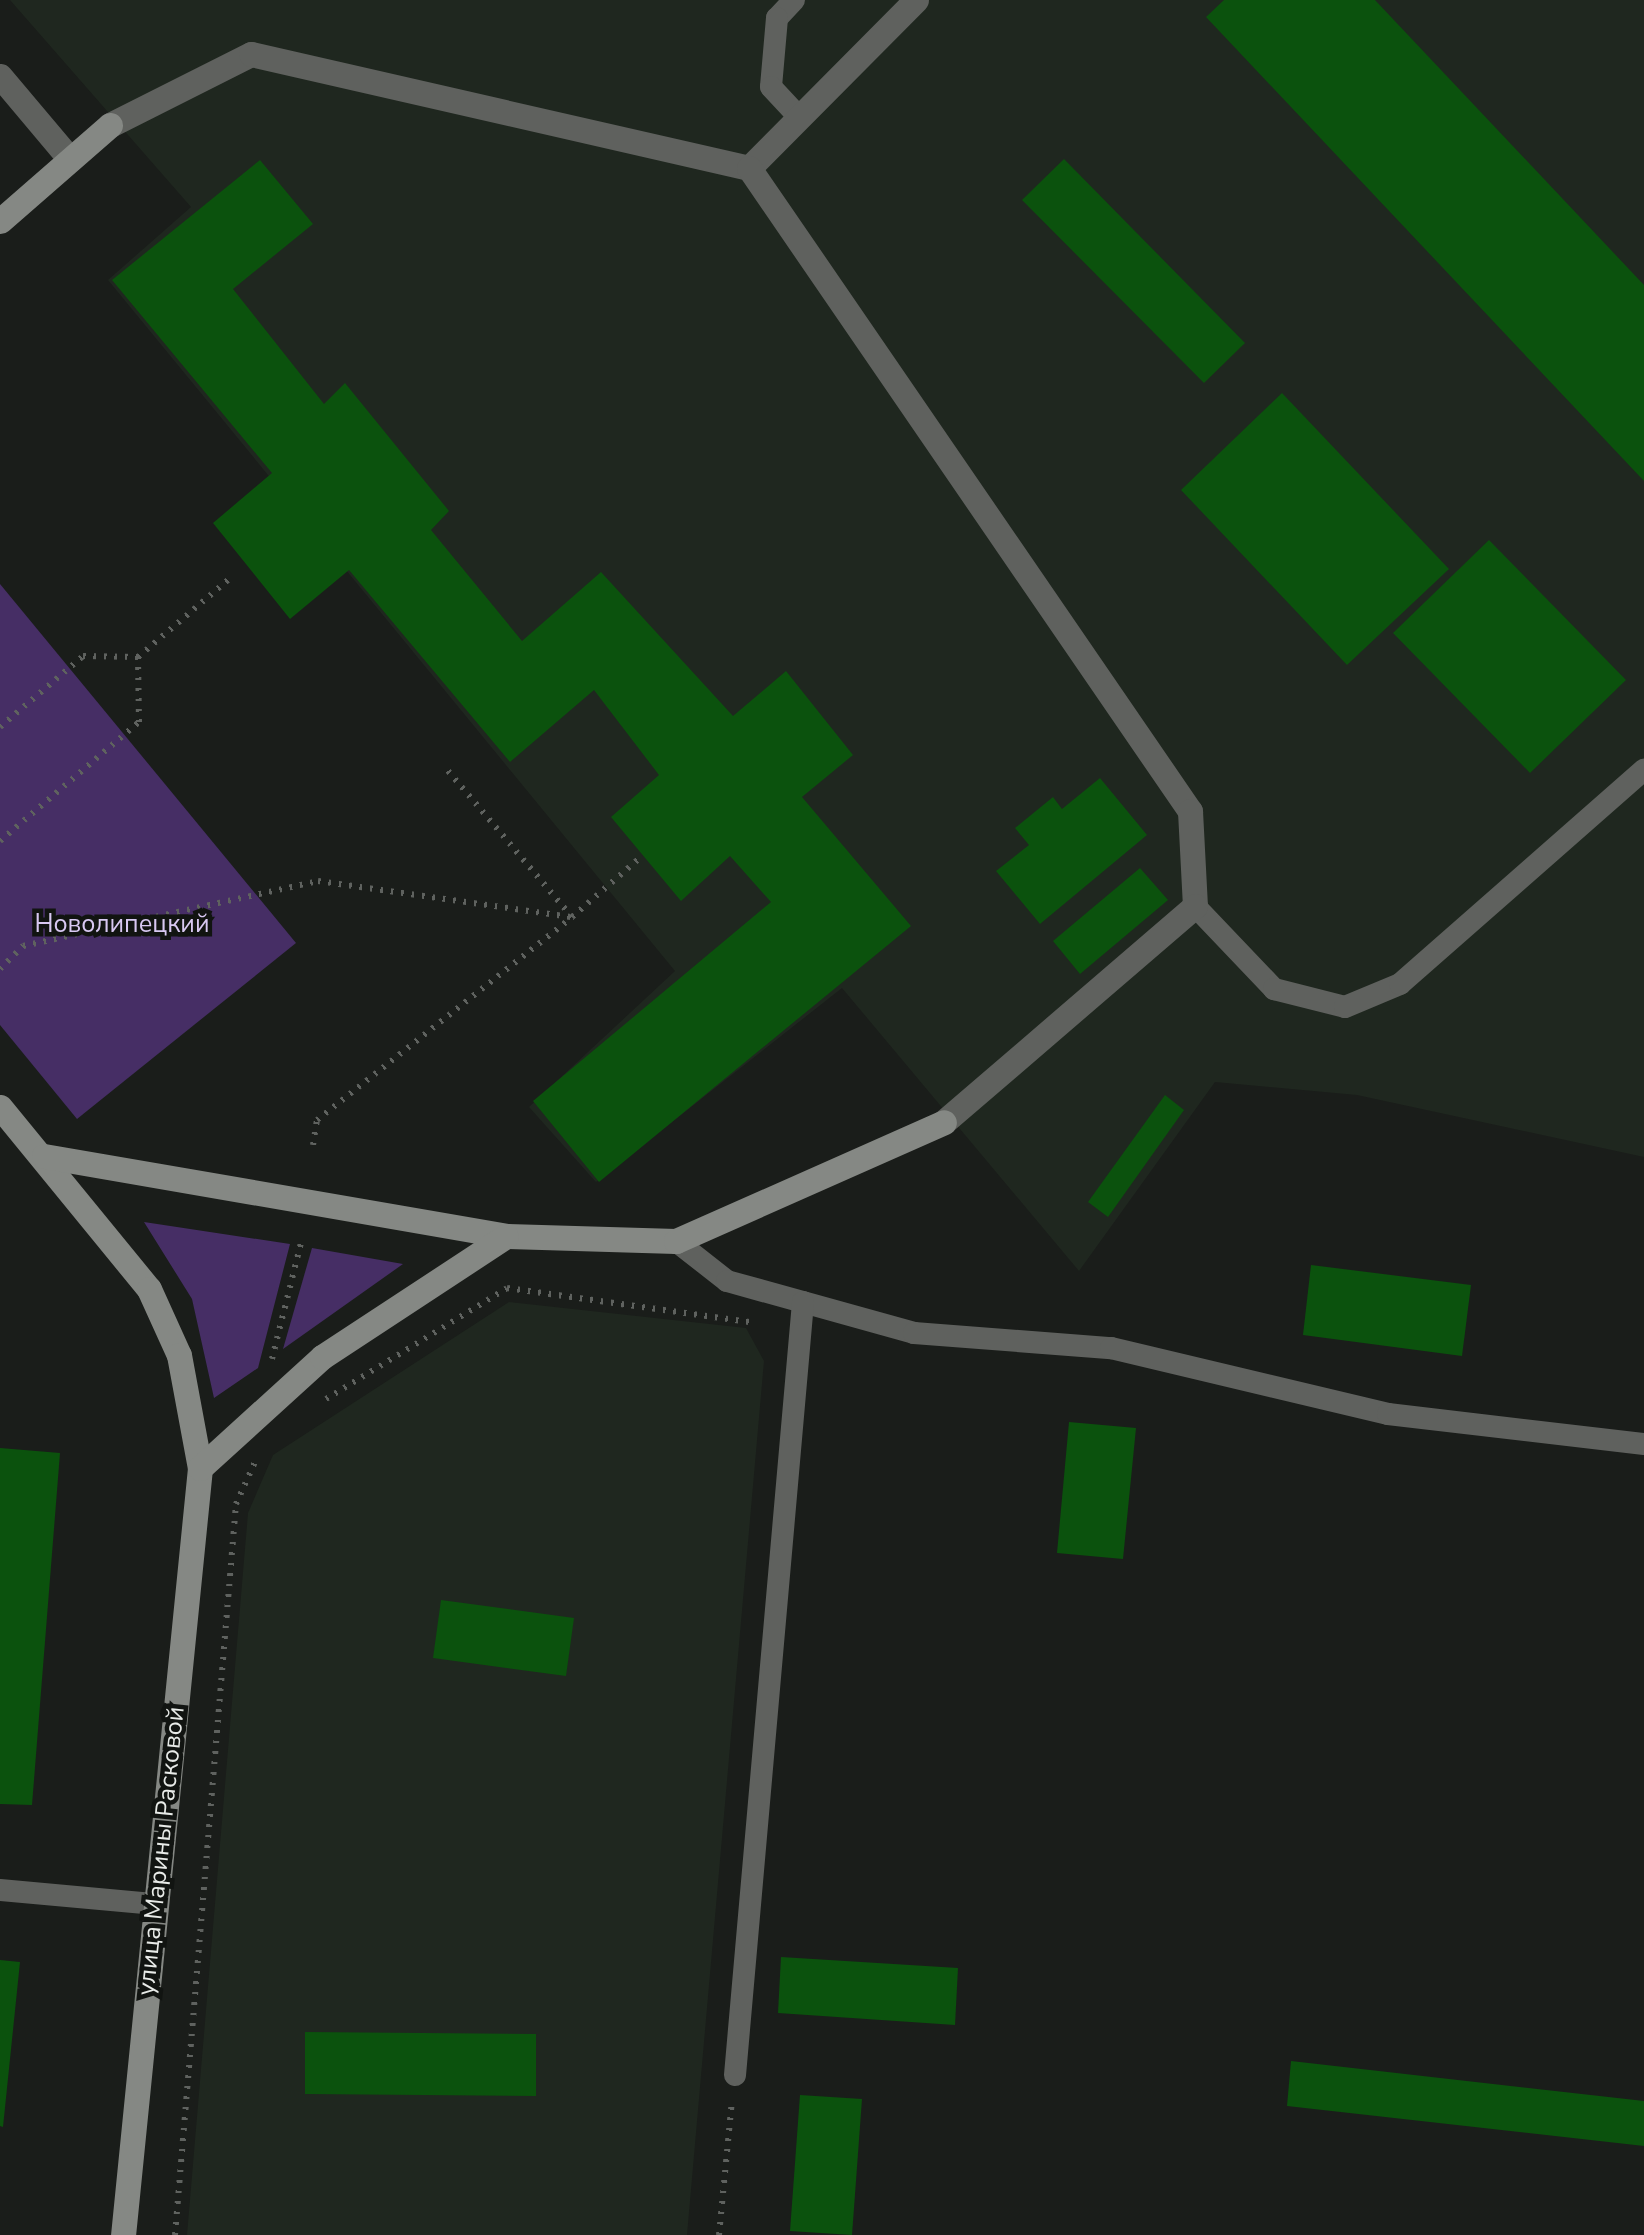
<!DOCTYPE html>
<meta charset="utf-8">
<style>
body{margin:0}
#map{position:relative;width:1644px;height:2235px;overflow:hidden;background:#1a1d1a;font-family:"Nunito Sans",sans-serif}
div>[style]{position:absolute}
.built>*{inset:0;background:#1f271f}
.green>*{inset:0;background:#462e65}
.building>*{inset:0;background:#0b520d}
.path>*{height:6px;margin-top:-3px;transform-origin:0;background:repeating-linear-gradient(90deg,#5f625f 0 2.5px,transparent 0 10.5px)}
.lane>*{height:22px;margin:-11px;padding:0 11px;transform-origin:11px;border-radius:11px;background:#5f615e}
.street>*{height:25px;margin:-12.5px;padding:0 12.5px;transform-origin:12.5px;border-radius:12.5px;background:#5f615e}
.secondary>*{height:25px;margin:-12.5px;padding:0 12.5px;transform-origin:12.5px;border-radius:12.5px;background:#858884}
span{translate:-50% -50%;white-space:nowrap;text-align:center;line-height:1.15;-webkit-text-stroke:9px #111411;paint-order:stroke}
.park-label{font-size:25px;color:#d8c8f2}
.street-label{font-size:25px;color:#e8ebe8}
</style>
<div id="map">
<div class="built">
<div style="clip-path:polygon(10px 0,1644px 0,1644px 1157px,1357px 1095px,1215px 1082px,1079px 1271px,842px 988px,596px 1182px,529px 1107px,675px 971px,108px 280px,191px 207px)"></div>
<div style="clip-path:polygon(509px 1302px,746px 1328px,764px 1361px,687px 2235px,187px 2235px,248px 1513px,273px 1455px)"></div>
</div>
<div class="green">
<div style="clip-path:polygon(0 584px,296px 943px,77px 1119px,0 1025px)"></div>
<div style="clip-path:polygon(144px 1222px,290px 1244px,258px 1368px,214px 1398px,192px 1299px)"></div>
<div style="clip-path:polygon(312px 1248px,403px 1264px,283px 1349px)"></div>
</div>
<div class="building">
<div style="clip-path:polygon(1224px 0,1375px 0,1644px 285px,1644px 481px,1206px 17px)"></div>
<div style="clip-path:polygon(1064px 159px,1245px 343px,1204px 383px,1022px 200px)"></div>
<div style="clip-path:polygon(260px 160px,313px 224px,233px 289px,324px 404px,345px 383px,449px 511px,431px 530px,522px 641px,601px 572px,733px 716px,786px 671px,853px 755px,802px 797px,911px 926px,599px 1182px,533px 1101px,771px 902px,730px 856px,681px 901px,611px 817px,659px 775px,594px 690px,510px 762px,349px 570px,290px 619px,213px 523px,272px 473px,112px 280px)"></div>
<div style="clip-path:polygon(1282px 393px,1449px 569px,1347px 665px,1181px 490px)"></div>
<div style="clip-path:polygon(1489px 540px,1626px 680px,1530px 773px,1393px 633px)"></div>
<div style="clip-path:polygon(1100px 778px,1147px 835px,1040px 924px,996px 871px,1029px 845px,1015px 828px,1053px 797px,1062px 809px)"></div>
<div style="clip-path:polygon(1140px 868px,1168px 900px,1080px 974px,1053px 941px)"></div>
<div style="clip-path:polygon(1165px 1095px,1184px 1110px,1108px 1217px,1088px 1202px)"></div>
<div style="clip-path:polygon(1311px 1265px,1471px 1285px,1462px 1356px,1303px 1335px)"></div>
<div style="clip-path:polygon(1069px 1422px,1136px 1428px,1123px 1559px,1057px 1553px)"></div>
<div style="clip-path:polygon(0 1448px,60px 1453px,32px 1805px,0 1804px)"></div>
<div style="clip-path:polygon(441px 1600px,574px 1618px,566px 1676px,433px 1658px)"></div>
<div style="clip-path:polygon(781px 1957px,958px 1968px,955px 2025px,778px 2013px)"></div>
<div style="clip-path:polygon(0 1960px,20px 1962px,3px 2127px,0 2126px)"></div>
<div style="clip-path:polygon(305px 2032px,536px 2034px,536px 2096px,305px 2094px)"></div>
<div style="clip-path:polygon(1291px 2061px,1644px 2101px,1644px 2146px,1287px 2106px)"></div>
<div style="clip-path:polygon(800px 2095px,862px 2099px,852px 2235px,790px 2231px)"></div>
</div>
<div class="path">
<div style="left:0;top:727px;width:109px;rotate:-40.5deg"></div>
<div style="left:83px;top:656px;width:55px;rotate:1deg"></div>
<div style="left:0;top:841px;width:183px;rotate:-40.6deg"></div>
<div style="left:139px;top:722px;width:65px;rotate:-90.9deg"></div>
<div style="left:138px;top:657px;width:120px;rotate:-40.6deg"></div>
<div style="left:0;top:969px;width:33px;rotate:-45deg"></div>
<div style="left:23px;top:946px;width:302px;rotate:-12.4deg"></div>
<div style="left:318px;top:881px;width:257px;rotate:8.1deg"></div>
<div style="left:572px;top:917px;width:94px;rotate:-41.1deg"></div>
<div style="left:313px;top:1145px;width:25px;rotate:-81deg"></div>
<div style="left:317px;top:1120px;width:326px;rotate:-38.5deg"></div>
<div style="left:572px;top:917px;width:192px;rotate:-130.3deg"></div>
<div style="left:272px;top:1359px;width:120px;rotate:-76deg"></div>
<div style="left:326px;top:1399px;width:212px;rotate:-31.5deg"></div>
<div style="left:507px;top:1288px;width:250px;rotate:8deg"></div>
<div style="left:175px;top:2235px;width:734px;rotate:-85.23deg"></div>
<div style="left:236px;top:1504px;width:46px;rotate:-65.7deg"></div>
<div style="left:719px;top:2235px;width:135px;rotate:-84.5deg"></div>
</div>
<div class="lane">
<div style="left:794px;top:0;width:25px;rotate:133deg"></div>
<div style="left:777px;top:18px;width:69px;rotate:95deg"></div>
<div style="left:771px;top:87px;width:41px;rotate:47deg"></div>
<div style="left:1195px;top:906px;width:115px;rotate:46.4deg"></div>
<div style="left:1274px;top:989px;width:73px;rotate:14.2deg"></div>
<div style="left:1345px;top:1007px;width:60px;rotate:-22.7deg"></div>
<div style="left:1400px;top:984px;width:325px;rotate:-41.3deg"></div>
<div style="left:676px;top:1241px;width:65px;rotate:38.1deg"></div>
<div style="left:727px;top:1281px;width:194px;rotate:15.5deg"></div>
<div style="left:914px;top:1333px;width:198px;rotate:4.4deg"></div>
<div style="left:1111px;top:1348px;width:285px;rotate:13.4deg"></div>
<div style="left:1388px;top:1414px;width:258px;rotate:6.7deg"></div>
<div style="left:0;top:1890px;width:156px;rotate:5.2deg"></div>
<div style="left:735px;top:2075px;width:776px;rotate:-84.97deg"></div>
</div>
<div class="street">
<div style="left:0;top:76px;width:109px;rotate:49.9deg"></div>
<div style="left:110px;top:125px;width:158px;rotate:-26.7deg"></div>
<div style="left:251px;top:54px;width:511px;rotate:12.89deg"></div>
<div style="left:749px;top:168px;width:237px;rotate:-45.2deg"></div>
<div style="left:749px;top:168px;width:780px;rotate:55.56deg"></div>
<div style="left:1190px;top:811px;width:95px;rotate:87deg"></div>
<div style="left:1195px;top:906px;width:331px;rotate:139.3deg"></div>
</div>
<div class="secondary">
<div style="left:0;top:221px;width:146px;rotate:-41.1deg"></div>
<div style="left:0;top:1107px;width:235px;rotate:50.7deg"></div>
<div style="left:149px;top:1289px;width:72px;rotate:65.6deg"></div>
<div style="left:179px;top:1355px;width:115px;rotate:79.5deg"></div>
<div style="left:200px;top:1468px;width:771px;rotate:95.73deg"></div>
<div style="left:44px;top:1156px;width:469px;rotate:9.8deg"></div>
<div style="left:506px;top:1236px;width:170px;rotate:1.7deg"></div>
<div style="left:676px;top:1241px;width:293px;rotate:-23.9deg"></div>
<div style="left:200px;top:1468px;width:165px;rotate:-42.3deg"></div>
<div style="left:322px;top:1357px;width:220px;rotate:-33.3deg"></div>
</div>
<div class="park-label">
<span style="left:122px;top:924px">Новолипецкий</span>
</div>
<div class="street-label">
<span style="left:161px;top:1851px;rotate:-84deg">улица Марины Расковой</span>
</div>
</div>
